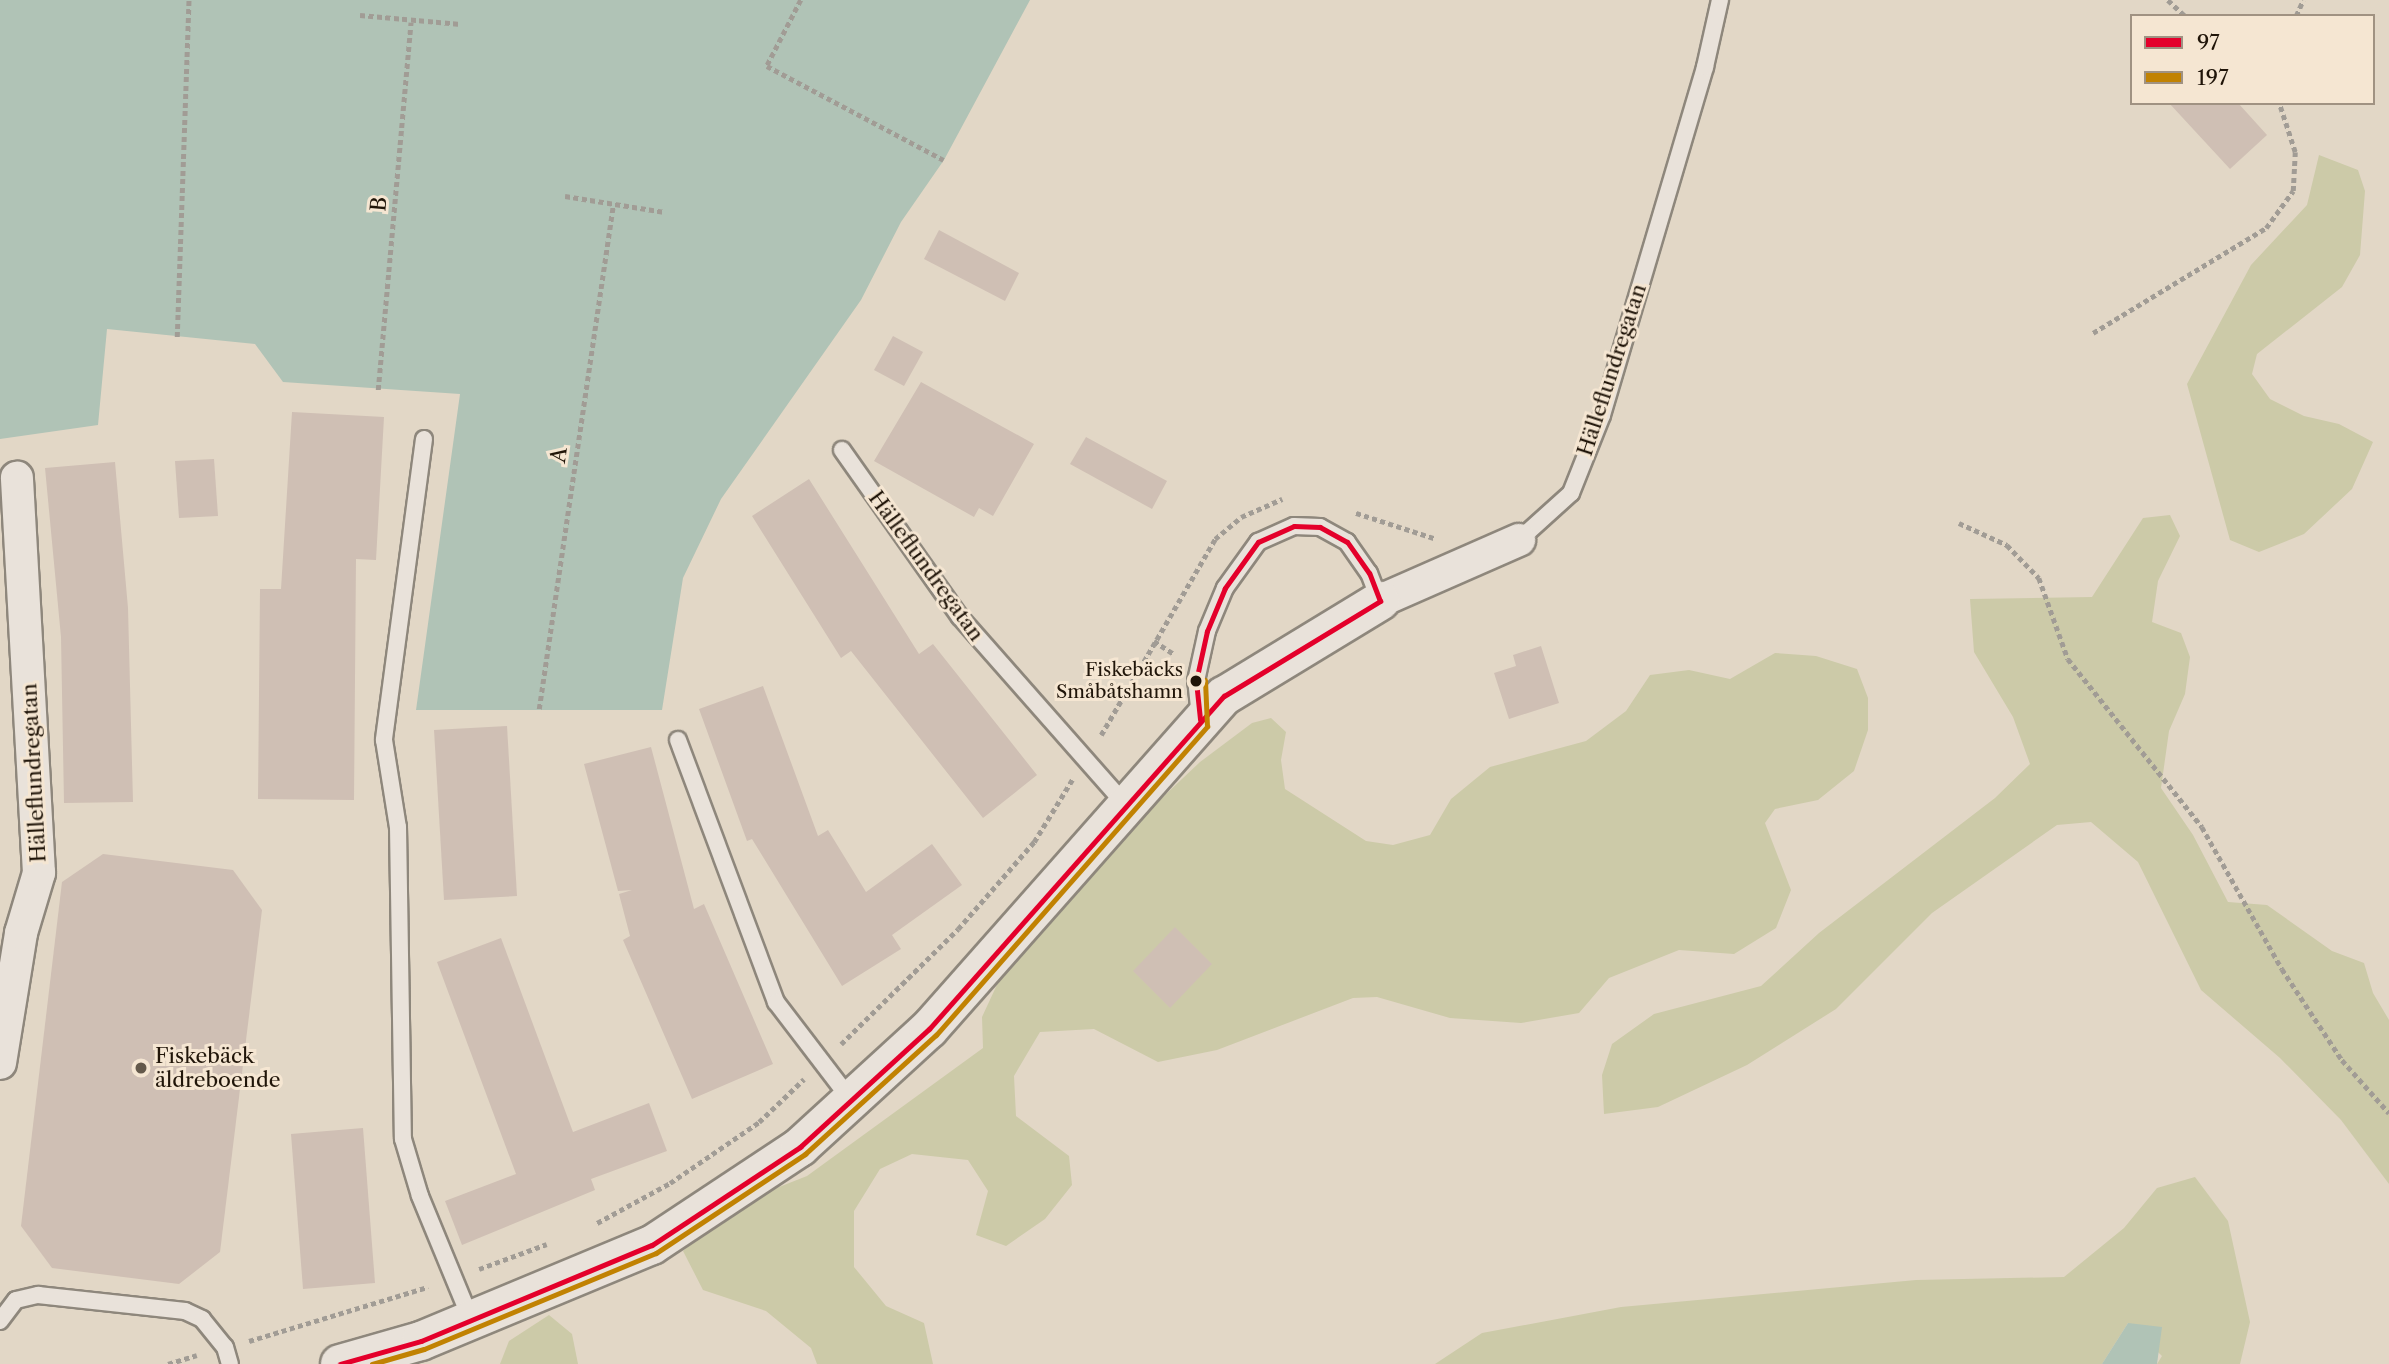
<!DOCTYPE html>
<meta charset="utf-8">
<style>
body{margin:0}
#map{position:relative;width:2389px;height:1364px;overflow:hidden;background:#e2d7c6;font-family:"Libre Caslon Text",serif}
div>[style]{position:absolute}
.green>*{inset:0;background:#cccaa8}
.water>*{inset:0;background:#b0c3b6}
.building>*{inset:0;background:#cfbfb4}
.path>*{height:4.5px;margin-top:-2.25px;transform-origin:0;background:repeating-linear-gradient(90deg,#a19c95 0 5px,transparent 0 8.5px)}
.roads{filter:drop-shadow(2px 0 #8e877c) drop-shadow(-2px 0 #8e877c) drop-shadow(0 2px #8e877c) drop-shadow(0 -2px #8e877c)}
.lane>*{height:16px;margin:-8px;padding:0 8px;transform-origin:8px;border-radius:8px;background:#e9e2da}
.street>*{height:32px;margin:-16px;padding:0 16px;transform-origin:16px;border-radius:16px;background:#e9e2da}
.secondary>*{height:38px;margin:-19px;padding:0 19px;transform-origin:19px;border-radius:19px;background:#e9e2da}
.bus-1>*{height:5px;margin:-2.5px;padding:0 2.5px;transform-origin:2.5px;border-radius:2.5px;background:#e4002b}
.bus-2>*{height:5px;margin:-2.5px;padding:0 2.5px;transform-origin:2.5px;border-radius:2.5px;background:#c18202}
.dots>*{width:19px;height:19px;translate:-50% -50%;box-sizing:border-box;border:4px solid #f5e6d2;border-radius:50%}
span{translate:-50% -50%;white-space:nowrap;text-align:center;line-height:1.15;-webkit-text-stroke:6px #f5e6d2;paint-order:stroke}
.bus-label{font-size:19px;color:#201509}
.right{translate:-100% -50%;text-align:right}
.street-label{font-size:21px;color:#201509}
.poi-label{font-size:21px;color:#201509}
.left{translate:0 -50%;text-align:left}
.legend{position:absolute;left:2130px;top:14px;width:245px;height:91px;box-sizing:border-box;background:#f5e6d2;border:2px solid #a09282;margin:0;padding:9px 12px;list-style:none;font-size:21px;color:#201509}
.legend li{display:flex;align-items:center;gap:14px;height:35px}
.legend b{width:35px;border:2px solid #a09282}
</style>
<div id="map">
<div class="green">
<div style="clip-path:polygon(2319px 155px,2358px 170px,2365px 191px,2360px 255px,2342px 287px,2257px 354px,2252px 374px,2270px 399px,2304px 416px,2339px 424px,2373px 442px,2352px 489px,2304px 534px,2259px 552px,2230px 540px,2187px 384px,2251px 265px,2307px 205px)"></div>
<div style="clip-path:polygon(2170px 515px,2180px 536px,2158px 581px,2152px 622px,2181px 633px,2190px 657px,2185px 694px,2169px 731px,2161px 788px,2193px 835px,2228px 902px,2267px 905px,2332px 951px,2364px 963px,2373px 993px,2389px 1020px,2389px 1184px,2341px 1120px,2280px 1058px,2201px 990px,2138px 862px,2091px 822px,2057px 825px,1932px 913px,1836px 1009px,1747px 1065px,1658px 1107px,1604px 1114px,1602px 1075px,1612px 1044px,1654px 1014px,1761px 986px,1819px 933px,1995px 798px,2030px 764px,2013px 717px,1974px 652px,1970px 599px,2092px 597px,2143px 518px)"></div>
<div style="clip-path:polygon(1775px 653px,1816px 656px,1857px 669px,1868px 698px,1868px 730px,1854px 771px,1818px 800px,1775px 809px,1765px 823px,1791px 890px,1776px 928px,1734px 954px,1679px 950px,1609px 978px,1579px 1013px,1521px 1023px,1450px 1018px,1377px 997px,1353px 998px,1217px 1050px,1158px 1062px,1094px 1029px,1040px 1032px,1014px 1076px,1016px 1116px,1069px 1156px,1072px 1185px,1045px 1219px,1006px 1246px,976px 1235px,988px 1191px,968px 1160px,912px 1154px,880px 1169px,854px 1211px,854px 1267px,886px 1306px,924px 1323px,933px 1364px,817px 1364px,811px 1348px,766px 1311px,703px 1290px,683px 1251px,733px 1205px,807px 1176px,983px 1048px,982px 1017px,1001px 976px,1129px 829px,1200px 762px,1252px 723px,1271px 718px,1286px 732px,1281px 760px,1285px 789px,1366px 841px,1393px 845px,1430px 835px,1451px 799px,1490px 767px,1586px 741px,1626px 711px,1650px 675px,1689px 670px,1730px 679px)"></div>
<div style="clip-path:polygon(2195px 1177px,2228px 1221px,2250px 1322px,2240px 1364px,2157px 1364px,2162px 1356px,2128px 1323px,2102px 1364px,1435px 1364px,1482px 1333px,1621px 1307px,1916px 1280px,2064px 1277px,2124px 1228px,2157px 1188px)"></div>
<div style="clip-path:polygon(549px 1315px,572px 1334px,578px 1364px,500px 1364px,509px 1341px)"></div>
</div>
<div class="water">
<div style="clip-path:polygon(0 0,1030px 0,944px 160px,901px 222px,861px 300px,721px 499px,683px 578px,662px 710px,416px 710px,460px 394px,283px 382px,255px 344px,107px 329px,98px 425px,0 439px)"></div>
<div style="clip-path:polygon(2128px 1323px,2162px 1327px,2157px 1364px,2102px 1364px)"></div>
</div>
<div class="building">
<div style="clip-path:polygon(2169px 103px,2238px 103px,2267px 135px,2230px 169px)"></div>
<div style="clip-path:polygon(939px 230px,1019px 273px,1005px 301px,924px 259px)"></div>
<div style="clip-path:polygon(893px 336px,923px 352px,904px 386px,874px 370px)"></div>
<div style="clip-path:polygon(921px 382px,1034px 444px,993px 516px,979px 508px,974px 517px,874px 461px)"></div>
<div style="clip-path:polygon(292px 412px,384px 417px,376px 560px,356px 559px,354px 800px,258px 799px,260px 589px,281px 589px)"></div>
<div style="clip-path:polygon(1086px 437px,1167px 481px,1152px 509px,1070px 464px)"></div>
<div style="clip-path:polygon(214px 459px,218px 516px,179px 518px,175px 461px)"></div>
<div style="clip-path:polygon(115px 462px,128px 608px,133px 802px,64px 803px,61px 637px,45px 468px)"></div>
<div style="clip-path:polygon(809px 479px,919px 654px,933px 644px,1037px 775px,983px 818px,851px 651px,841px 658px,752px 516px)"></div>
<div style="clip-path:polygon(1541px 646px,1559px 703px,1509px 719px,1494px 673px,1516px 666px,1513px 655px)"></div>
<div style="clip-path:polygon(763px 686px,818px 836px,828px 830px,866px 892px,932px 844px,962px 885px,892px 935px,901px 949px,842px 986px,752px 839px,747px 841px,699px 709px)"></div>
<div style="clip-path:polygon(507px 726px,517px 896px,444px 900px,434px 730px)"></div>
<div style="clip-path:polygon(651px 747px,694px 909px,704px 904px,773px 1064px,692px 1099px,623px 940px,630px 936px,619px 894px,632px 890px,618px 891px,584px 764px)"></div>
<div style="clip-path:polygon(103px 854px,233px 870px,262px 910px,220px 1252px,179px 1284px,52px 1268px,21px 1226px,62px 882px)"></div>
<div style="clip-path:polygon(1175px 927px,1212px 964px,1170px 1008px,1133px 971px)"></div>
<div style="clip-path:polygon(501px 938px,573px 1132px,649px 1103px,667px 1151px,591px 1179px,595px 1190px,462px 1245px,445px 1201px,516px 1174px,437px 962px)"></div>
<div style="clip-path:polygon(363px 1128px,375px 1283px,303px 1289px,291px 1134px)"></div>
</div>
<div class="path">
<div style="left:801px;top:0;width:74px;rotate:117.3deg"></div>
<div style="left:767px;top:66px;width:200px;rotate:28deg"></div>
<div style="left:2168px;top:0;width:23px;rotate:43deg"></div>
<div style="left:360px;top:15px;width:101px;rotate:5.1deg"></div>
<div style="left:2296px;top:16px;width:17px;rotate:-66deg"></div>
<div style="left:565px;top:196px;width:101px;rotate:9.1deg"></div>
<div style="left:2093px;top:333px;width:202px;rotate:-31.3deg"></div>
<div style="left:2266px;top:228px;width:46px;rotate:-53.9deg"></div>
<div style="left:2293px;top:191px;width:39px;rotate:-87deg"></div>
<div style="left:2295px;top:152px;width:52px;rotate:-108.1deg"></div>
<div style="left:177px;top:337px;width:337px;rotate:-88deg"></div>
<div style="left:378px;top:390px;width:369px;rotate:-84.9deg"></div>
<div style="left:1356px;top:513px;width:82px;rotate:17.8deg"></div>
<div style="left:1959px;top:523px;width:53px;rotate:24.6deg"></div>
<div style="left:2007px;top:545px;width:46px;rotate:45.9deg"></div>
<div style="left:2039px;top:578px;width:86px;rotate:70.3deg"></div>
<div style="left:2068px;top:659px;width:215px;rotate:51.4deg"></div>
<div style="left:2202px;top:827px;width:163px;rotate:60.6deg"></div>
<div style="left:2282px;top:969px;width:109px;rotate:56.6deg"></div>
<div style="left:2342px;top:1060px;width:71px;rotate:48.4deg"></div>
<div style="left:1154px;top:641px;width:24px;rotate:33deg"></div>
<div style="left:539px;top:709px;width:508px;rotate:-81.63deg"></div>
<div style="left:1101px;top:735px;width:227px;rotate:-59.8deg"></div>
<div style="left:1215px;top:539px;width:34px;rotate:-40deg"></div>
<div style="left:1241px;top:517px;width:45px;rotate:-23.7deg"></div>
<div style="left:841px;top:1044px;width:164px;rotate:-44.5deg"></div>
<div style="left:958px;top:929px;width:116px;rotate:-48.9deg"></div>
<div style="left:1034px;top:842px;width:73px;rotate:-58.5deg"></div>
<div style="left:597px;top:1223px;width:83px;rotate:-28.7deg"></div>
<div style="left:670px;top:1183px;width:108px;rotate:-34.4deg"></div>
<div style="left:759px;top:1122px;width:62px;rotate:-43.7deg"></div>
<div style="left:479px;top:1269px;width:72px;rotate:-20.2deg"></div>
<div style="left:249px;top:1341px;width:187px;rotate:-16.8deg"></div>
<div style="left:168px;top:1364px;width:30px;rotate:-17deg"></div>
</div>
<div class="roads">
<div class="lane">
<div style="left:424px;top:439px;width:304px;rotate:97.6deg"></div>
<div style="left:384px;top:740px;width:88px;rotate:80.9deg"></div>
<div style="left:398px;top:827px;width:312px;rotate:89.1deg"></div>
<div style="left:403px;top:1139px;width:59px;rotate:73.4deg"></div>
<div style="left:420px;top:1196px;width:134px;rotate:67.6deg"></div>
<div style="left:842px;top:450px;width:204px;rotate:54.8deg"></div>
<div style="left:960px;top:617px;width:251px;rotate:48.6deg"></div>
<div style="left:1519px;top:540px;width:70px;rotate:-42.1deg"></div>
<div style="left:1571px;top:493px;width:84px;rotate:-68.3deg"></div>
<div style="left:1602px;top:415px;width:363px;rotate:-73.5deg"></div>
<div style="left:1705px;top:67px;width:69px;rotate:-77.4deg"></div>
<div style="left:1200px;top:717px;width:36px;rotate:-96deg"></div>
<div style="left:1196px;top:681px;width:51px;rotate:-77.6deg"></div>
<div style="left:1207px;top:631px;width:47px;rotate:-67.3deg"></div>
<div style="left:1225px;top:588px;width:57px;rotate:-54.3deg"></div>
<div style="left:1258px;top:542px;width:39px;rotate:-24deg"></div>
<div style="left:1294px;top:526px;width:26px;rotate:2deg"></div>
<div style="left:1320px;top:527px;width:31px;rotate:29deg"></div>
<div style="left:1347px;top:542px;width:38px;rotate:55deg"></div>
<div style="left:1369px;top:573px;width:30px;rotate:69deg"></div>
<div style="left:678px;top:740px;width:280px;rotate:69.5deg"></div>
<div style="left:776px;top:1002px;width:123px;rotate:52.6deg"></div>
<div style="left:0;top:1321px;width:26px;rotate:-53deg"></div>
<div style="left:16px;top:1300px;width:23px;rotate:-13deg"></div>
<div style="left:38px;top:1295px;width:148px;rotate:6.2deg"></div>
<div style="left:185px;top:1311px;width:19px;rotate:25deg"></div>
<div style="left:202px;top:1319px;width:36px;rotate:51deg"></div>
<div style="left:225px;top:1347px;width:18px;rotate:74deg"></div>
</div>
<div class="street">
<div style="left:1380px;top:601px;width:152px;rotate:-23.7deg"></div>
<div style="left:0;top:1063px;width:132px;rotate:-80.8deg"></div>
<div style="left:21px;top:933px;width:63px;rotate:-73.3deg"></div>
<div style="left:39px;top:873px;width:396px;rotate:-93.2deg"></div>
</div>
<div class="secondary">
<div style="left:340px;top:1364px;width:84px;rotate:-15.9deg"></div>
<div style="left:421px;top:1341px;width:250px;rotate:-22.6deg"></div>
<div style="left:652px;top:1245px;width:178px;rotate:-33.5deg"></div>
<div style="left:800px;top:1147px;width:175px;rotate:-42.5deg"></div>
<div style="left:929px;top:1029px;width:445px;rotate:-48.5deg"></div>
<div style="left:1224px;top:696px;width:183px;rotate:-31.3deg"></div>
</div>
</div>
<div class="bus-1">
<div style="left:340px;top:1364px;width:84px;rotate:-15.9deg"></div>
<div style="left:421px;top:1341px;width:250px;rotate:-22.6deg"></div>
<div style="left:652px;top:1245px;width:178px;rotate:-33.5deg"></div>
<div style="left:800px;top:1147px;width:175px;rotate:-42.5deg"></div>
<div style="left:929px;top:1029px;width:445px;rotate:-48.5deg"></div>
<div style="left:1224px;top:696px;width:183px;rotate:-31.3deg"></div>
<div style="left:1380px;top:601px;width:30px;rotate:-111deg"></div>
<div style="left:1369px;top:573px;width:38px;rotate:-125deg"></div>
<div style="left:1347px;top:542px;width:31px;rotate:-151deg"></div>
<div style="left:1320px;top:527px;width:26px;rotate:-178deg"></div>
<div style="left:1294px;top:526px;width:39px;rotate:156deg"></div>
<div style="left:1258px;top:542px;width:57px;rotate:125.7deg"></div>
<div style="left:1225px;top:588px;width:47px;rotate:112.7deg"></div>
<div style="left:1207px;top:631px;width:51px;rotate:102.4deg"></div>
<div style="left:1196px;top:681px;width:39px;rotate:84deg"></div>
</div>
<div class="bus-2">
<div style="left:372px;top:1364px;width:54px;rotate:-16.1deg"></div>
<div style="left:424px;top:1349px;width:251px;rotate:-22.5deg"></div>
<div style="left:656px;top:1253px;width:179px;rotate:-33.6deg"></div>
<div style="left:805px;top:1154px;width:177px;rotate:-42.3deg"></div>
<div style="left:936px;top:1035px;width:411px;rotate:-48.7deg"></div>
<div style="left:1207px;top:726px;width:46px;rotate:-92.5deg"></div>
</div>
<div class="dots">
<div style="left:1196px;top:681px;background:#201509"></div>
<div style="left:141px;top:1068px;background:#64594b"></div>
</div>
<div class="bus-label">
<span class="right" style="left:1183px;top:681px">Fiskebäcks<br>Småbåtshamn</span>
</div>
<div class="street-label">
<span style="left:379px;top:204px;rotate:-85deg">B</span>
<span style="left:1612px;top:370px;rotate:-72deg">Hälleflundregatan</span>
<span style="left:559px;top:455px;rotate:-82deg">A</span>
<span style="left:926px;top:566px;rotate:54deg">Hälleflundregatan</span>
<span style="left:34px;top:773px;rotate:-93deg">Hälleflundregatan</span>
</div>
<div class="poi-label">
<span class="left" style="left:155px;top:1068px">Fiskebäck<br>äldreboende</span>
</div>
<ul class="legend">
<li><b style="height:9px;background:#e4002b"></b>97</li>
<li><b style="height:9px;background:#c18202"></b>197</li>
</ul>
</div>
